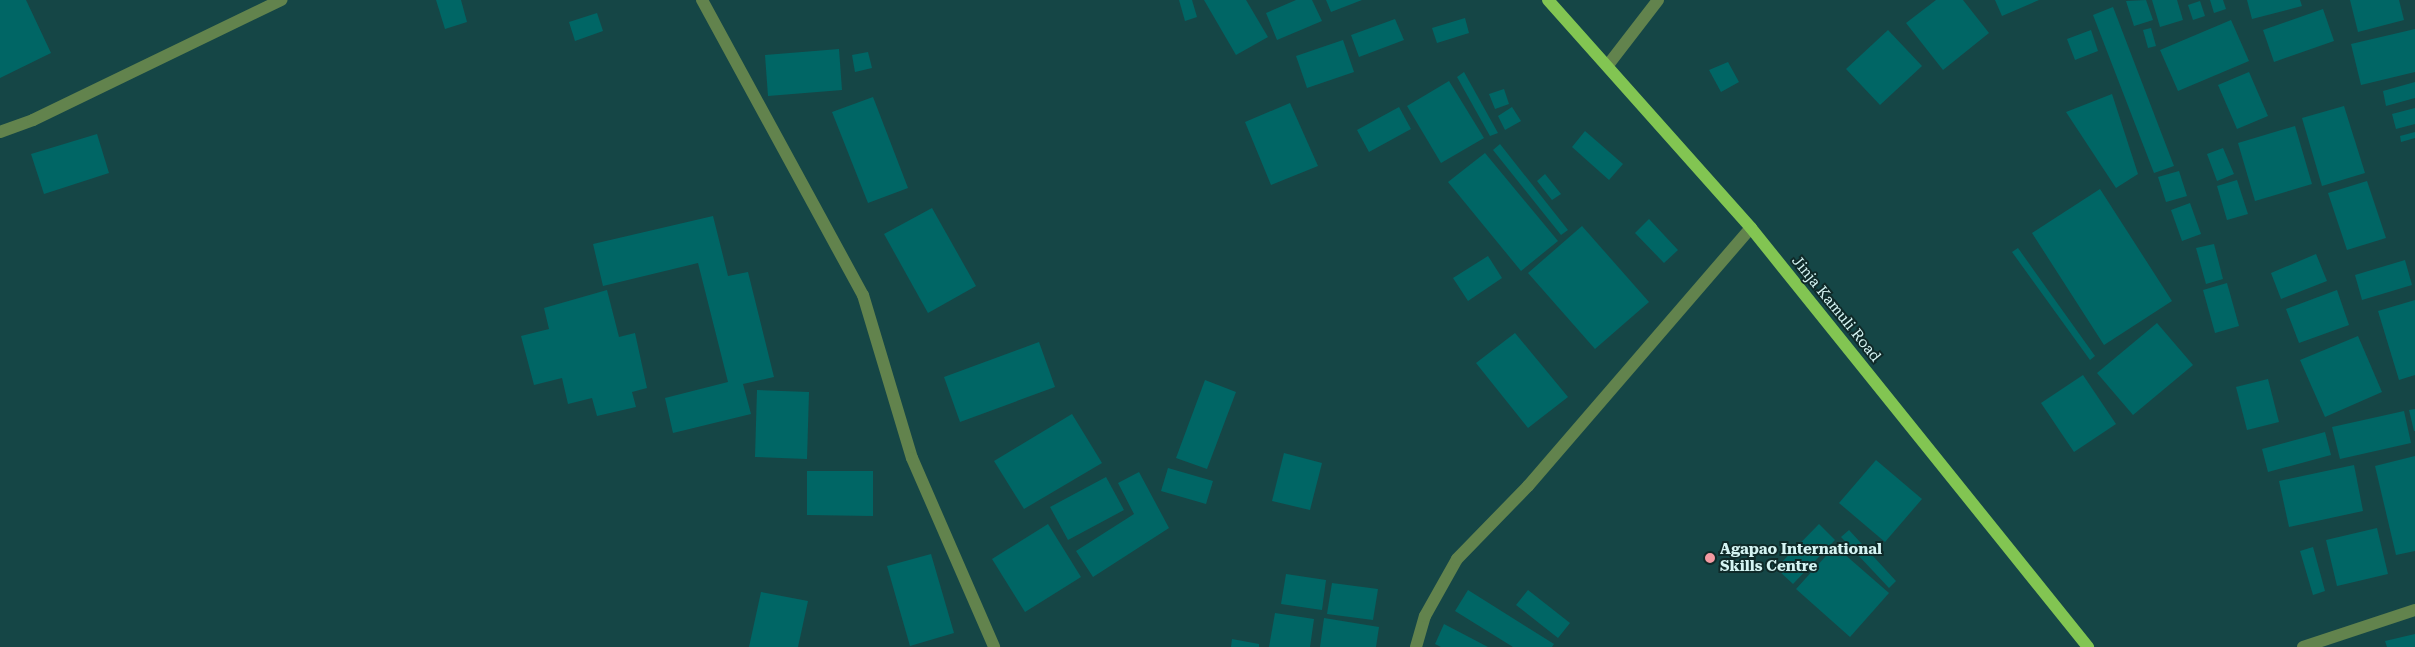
<!DOCTYPE html>
<style>
body{margin:0}
#map{position:relative;width:2415px;height:647px;overflow:hidden;background:#154646;font-family:"Roboto Serif",serif}
div>[style]{position:absolute}
.building>*{inset:0;background:#006665}
.minor>*{height:12px;margin:-6px;padding:0 6px;transform-origin:6px;border-radius:6px;background:#62834d}
.major>*{height:12px;margin:-6px;padding:0 6px;transform-origin:6px;border-radius:6px;background:#82c552}
.dots>*{width:14px;height:14px;translate:-50% -50%;box-sizing:border-box;border:2px solid #0f2a29;border-radius:50%}
span{translate:-50% -50%;white-space:nowrap;text-align:center;line-height:1.15;-webkit-text-stroke:4px #0f2a29;paint-order:stroke}
.street-label{font-size:15px;color:#d5f4f3}
.poi-label{font-size:15px;color:#d5f4f3;font-weight:700}
.left{translate:0 -50%;text-align:left}
</style>
<div id="map">
<div class="building">
<div style="clip-path:polygon(0 0,26px 0,51px 53px,0 78px)"></div>
<div style="clip-path:polygon(436px 0,461px 0,467px 22px,445px 29px)"></div>
<div style="clip-path:polygon(1179px 0,1192px 0,1197px 17px,1185px 21px)"></div>
<div style="clip-path:polygon(1204px 0,1246px 0,1268px 37px,1236px 55px)"></div>
<div style="clip-path:polygon(1296px 0,1312px 0,1322px 21px,1277px 40px,1266px 13px)"></div>
<div style="clip-path:polygon(1326px 0,1362px 0,1331px 12px)"></div>
<div style="clip-path:polygon(1936px 0,1963px 0,1989px 33px,1943px 70px,1906px 23px)"></div>
<div style="clip-path:polygon(1995px 0,2039px 0,2002px 16px)"></div>
<div style="clip-path:polygon(2146px 0,2153px 20px,2134px 26px,2126px 1px)"></div>
<div style="clip-path:polygon(2152px 0,2177px 0,2183px 20px,2160px 27px)"></div>
<div style="clip-path:polygon(2210px 0,2223px 0,2226px 9px,2214px 13px)"></div>
<div style="clip-path:polygon(2247px 0,2300px 0,2302px 6px,2252px 19px)"></div>
<div style="clip-path:polygon(2350px 0,2399px 0,2404px 20px,2358px 32px)"></div>
<div style="clip-path:polygon(2200px 1px,2205px 16px,2193px 20px,2188px 5px)"></div>
<div style="clip-path:polygon(2113px 7px,2174px 166px,2154px 173px,2093px 15px)"></div>
<div style="clip-path:polygon(2323px 9px,2334px 41px,2274px 62px,2263px 30px)"></div>
<div style="clip-path:polygon(597px 13px,603px 31px,575px 41px,569px 22px)"></div>
<div style="clip-path:polygon(1465px 18px,1469px 33px,1437px 43px,1432px 28px)"></div>
<div style="clip-path:polygon(1395px 19px,1404px 40px,1359px 57px,1351px 35px)"></div>
<div style="clip-path:polygon(2231px 20px,2249px 61px,2178px 91px,2160px 50px)"></div>
<div style="clip-path:polygon(2151px 28px,2156px 46px,2148px 48px,2143px 30px)"></div>
<div style="clip-path:polygon(2415px 29px,2415px 72px,2361px 85px,2351px 44px)"></div>
<div style="clip-path:polygon(1888px 30px,1922px 66px,1880px 105px,1846px 69px)"></div>
<div style="clip-path:polygon(2091px 30px,2098px 51px,2075px 60px,2067px 39px)"></div>
<div style="clip-path:polygon(1343px 40px,1354px 72px,1307px 88px,1296px 56px)"></div>
<div style="clip-path:polygon(839px 49px,842px 90px,768px 96px,765px 55px)"></div>
<div style="clip-path:polygon(868px 52px,872px 68px,855px 72px,852px 55px)"></div>
<div style="clip-path:polygon(1728px 62px,1739px 82px,1721px 92px,1709px 70px)"></div>
<div style="clip-path:polygon(1464px 72px,1498px 133px,1490px 136px,1457px 77px)"></div>
<div style="clip-path:polygon(2249px 72px,2268px 116px,2237px 129px,2218px 85px)"></div>
<div style="clip-path:polygon(1449px 81px,1484px 138px,1441px 163px,1407px 106px)"></div>
<div style="clip-path:polygon(2415px 82px,2415px 98px,2386px 106px,2383px 91px)"></div>
<div style="clip-path:polygon(1504px 89px,1509px 104px,1495px 109px,1489px 94px)"></div>
<div style="clip-path:polygon(2112px 94px,2138px 174px,2116px 188px,2066px 112px)"></div>
<div style="clip-path:polygon(873px 97px,908px 188px,868px 203px,832px 112px)"></div>
<div style="clip-path:polygon(1290px 103px,1318px 166px,1271px 185px,1245px 122px)"></div>
<div style="clip-path:polygon(2344px 106px,2365px 173px,2322px 186px,2302px 118px)"></div>
<div style="clip-path:polygon(1399px 107px,1411px 129px,1369px 152px,1357px 130px)"></div>
<div style="clip-path:polygon(1512px 107px,1521px 121px,1505px 130px,1498px 116px)"></div>
<div style="clip-path:polygon(2415px 108px,2415px 124px,2396px 129px,2392px 114px)"></div>
<div style="clip-path:polygon(2295px 126px,2312px 184px,2255px 201px,2238px 143px)"></div>
<div style="clip-path:polygon(1585px 131px,1623px 164px,1609px 180px,1572px 147px)"></div>
<div style="clip-path:polygon(2415px 132px,2415px 138px,2401px 142px,2400px 136px)"></div>
<div style="clip-path:polygon(97px 134px,109px 173px,44px 194px,31px 154px)"></div>
<div style="clip-path:polygon(1500px 144px,1568px 230px,1561px 235px,1493px 150px)"></div>
<div style="clip-path:polygon(2223px 148px,2234px 174px,2217px 181px,2207px 154px)"></div>
<div style="clip-path:polygon(1485px 153px,1558px 241px,1521px 271px,1448px 182px)"></div>
<div style="clip-path:polygon(2179px 171px,2187px 196px,2166px 202px,2158px 177px)"></div>
<div style="clip-path:polygon(1545px 174px,1561px 194px,1552px 200px,1537px 181px)"></div>
<div style="clip-path:polygon(2237px 180px,2248px 214px,2227px 220px,2217px 186px)"></div>
<div style="clip-path:polygon(2367px 181px,2386px 238px,2347px 250px,2328px 193px)"></div>
<div style="clip-path:polygon(2100px 189px,2172px 301px,2104px 345px,2032px 233px)"></div>
<div style="clip-path:polygon(2190px 203px,2201px 234px,2182px 241px,2171px 210px)"></div>
<div style="clip-path:polygon(932px 208px,976px 286px,928px 313px,884px 234px)"></div>
<div style="clip-path:polygon(713px 216px,728px 276px,748px 272px,774px 377px,743px 384px,751px 414px,673px 433px,665px 398px,728px 382px,698px 263px,603px 286px,593px 244px)"></div>
<div style="clip-path:polygon(1649px 219px,1678px 250px,1664px 263px,1635px 233px)"></div>
<div style="clip-path:polygon(1582px 226px,1649px 302px,1595px 349px,1528px 273px)"></div>
<div style="clip-path:polygon(2214px 244px,2223px 279px,2206px 284px,2196px 248px)"></div>
<div style="clip-path:polygon(2018px 248px,2095px 356px,2090px 360px,2012px 252px)"></div>
<div style="clip-path:polygon(2316px 254px,2327px 281px,2281px 299px,2271px 273px)"></div>
<div style="clip-path:polygon(1488px 256px,1502px 278px,1468px 301px,1453px 278px)"></div>
<div style="clip-path:polygon(2405px 260px,2412px 285px,2362px 300px,2355px 275px)"></div>
<div style="clip-path:polygon(2227px 283px,2239px 326px,2215px 333px,2203px 290px)"></div>
<div style="clip-path:polygon(607px 290px,619px 337px,635px 333px,647px 388px,632px 392px,636px 407px,597px 416px,592px 398px,568px 404px,562px 378px,534px 385px,521px 336px,549px 329px,544px 308px)"></div>
<div style="clip-path:polygon(2337px 290px,2349px 325px,2299px 343px,2286px 309px)"></div>
<div style="clip-path:polygon(2415px 300px,2415px 375px,2399px 380px,2378px 311px)"></div>
<div style="clip-path:polygon(2157px 323px,2193px 365px,2133px 415px,2097px 373px)"></div>
<div style="clip-path:polygon(1515px 333px,1568px 397px,1528px 428px,1476px 363px)"></div>
<div style="clip-path:polygon(2358px 336px,2382px 392px,2325px 417px,2300px 360px)"></div>
<div style="clip-path:polygon(1039px 342px,1055px 387px,960px 422px,944px 377px)"></div>
<div style="clip-path:polygon(2083px 375px,2116px 424px,2074px 452px,2041px 403px)"></div>
<div style="clip-path:polygon(2268px 379px,2279px 422px,2247px 430px,2236px 387px)"></div>
<div style="clip-path:polygon(1205px 380px,1236px 392px,1207px 469px,1176px 458px)"></div>
<div style="clip-path:polygon(757px 390px,809px 392px,807px 459px,755px 457px)"></div>
<div style="clip-path:polygon(2415px 409px,2415px 431px,2414px 431px,2409px 410px)"></div>
<div style="clip-path:polygon(2404px 411px,2411px 443px,2340px 459px,2332px 427px)"></div>
<div style="clip-path:polygon(1072px 414px,1102px 463px,1024px 509px,994px 461px)"></div>
<div style="clip-path:polygon(2325px 432px,2331px 455px,2268px 472px,2262px 449px)"></div>
<div style="clip-path:polygon(1284px 453px,1322px 463px,1310px 510px,1272px 501px)"></div>
<div style="clip-path:polygon(2415px 456px,2415px 551px,2396px 555px,2375px 466px)"></div>
<div style="clip-path:polygon(1876px 460px,1922px 499px,1885px 542px,1839px 503px)"></div>
<div style="clip-path:polygon(2354px 465px,2363px 511px,2289px 527px,2279px 481px)"></div>
<div style="clip-path:polygon(1168px 468px,1213px 481px,1206px 504px,1161px 491px)"></div>
<div style="clip-path:polygon(807px 471px,873px 471px,873px 516px,807px 515px)"></div>
<div style="clip-path:polygon(1139px 472px,1169px 528px,1093px 577px,1076px 551px,1134px 514px,1118px 483px)"></div>
<div style="clip-path:polygon(1106px 477px,1124px 510px,1068px 540px,1050px 507px)"></div>
<div style="clip-path:polygon(1048px 524px,1081px 577px,1025px 612px,992px 559px)"></div>
<div style="clip-path:polygon(1819px 524px,1835px 540px,1793px 584px,1776px 568px)"></div>
<div style="clip-path:polygon(2377px 528px,2388px 574px,2337px 586px,2326px 540px)"></div>
<div style="clip-path:polygon(1849px 530px,1896px 581px,1889px 588px,1841px 537px)"></div>
<div style="clip-path:polygon(1835px 546px,1889px 593px,1850px 637px,1796px 589px)"></div>
<div style="clip-path:polygon(2313px 547px,2325px 591px,2313px 595px,2300px 551px)"></div>
<div style="clip-path:polygon(931px 554px,954px 633px,910px 646px,887px 566px)"></div>
<div style="clip-path:polygon(1286px 574px,1326px 580px,1322px 610px,1281px 604px)"></div>
<div style="clip-path:polygon(1332px 583px,1378px 589px,1373px 620px,1327px 614px)"></div>
<div style="clip-path:polygon(1468px 590px,1554px 644px,1552px 647px,1513px 647px,1455px 611px)"></div>
<div style="clip-path:polygon(1528px 590px,1570px 623px,1558px 638px,1516px 605px)"></div>
<div style="clip-path:polygon(761px 592px,808px 601px,798px 647px,749px 647px)"></div>
<div style="clip-path:polygon(1275px 613px,1314px 619px,1310px 647px,1269px 647px)"></div>
<div style="clip-path:polygon(1324px 618px,1379px 627px,1376px 647px,1320px 647px)"></div>
<div style="clip-path:polygon(1444px 624px,1488px 647px,1441px 647px,1435px 644px)"></div>
<div style="clip-path:polygon(2415px 634px,2415px 647px,2387px 647px,2385px 641px)"></div>
<div style="clip-path:polygon(1232px 639px,1259px 644px,1259px 647px,1231px 647px)"></div>
</div>
<div class="minor">
<div style="left:702px;top:0;width:336px;rotate:61.4deg"></div>
<div style="left:863px;top:295px;width:170px;rotate:73.3deg"></div>
<div style="left:912px;top:458px;width:206px;rotate:66.5deg"></div>
<div style="left:1608px;top:65px;width:82px;rotate:-52.4deg"></div>
<div style="left:0;top:132px;width:35px;rotate:-20deg"></div>
<div style="left:33px;top:120px;width:276px;rotate:-25.8deg"></div>
<div style="left:1416px;top:647px;width:32px;rotate:-74deg"></div>
<div style="left:1425px;top:616px;width:65px;rotate:-60.7deg"></div>
<div style="left:1457px;top:559px;width:102px;rotate:-45.8deg"></div>
<div style="left:1528px;top:486px;width:341px;rotate:-49.2deg"></div>
<div style="left:2303px;top:647px;width:118px;rotate:-18.3deg"></div>
</div>
<div class="major">
<div style="left:1548px;top:0;width:305px;rotate:48.3deg"></div>
<div style="left:1751px;top:228px;width:538px;rotate:51.19deg"></div>
</div>
<div class="dots">
<div style="left:1710px;top:558px;background:#f49aa2"></div>
</div>
<div class="street-label">
<span style="left:1836px;top:309px;rotate:51deg">Jinja Kamuli Road</span>
</div>
<div class="poi-label">
<span class="left" style="left:1720px;top:558px">Agapao International<br>Skills Centre</span>
</div>
</div>
